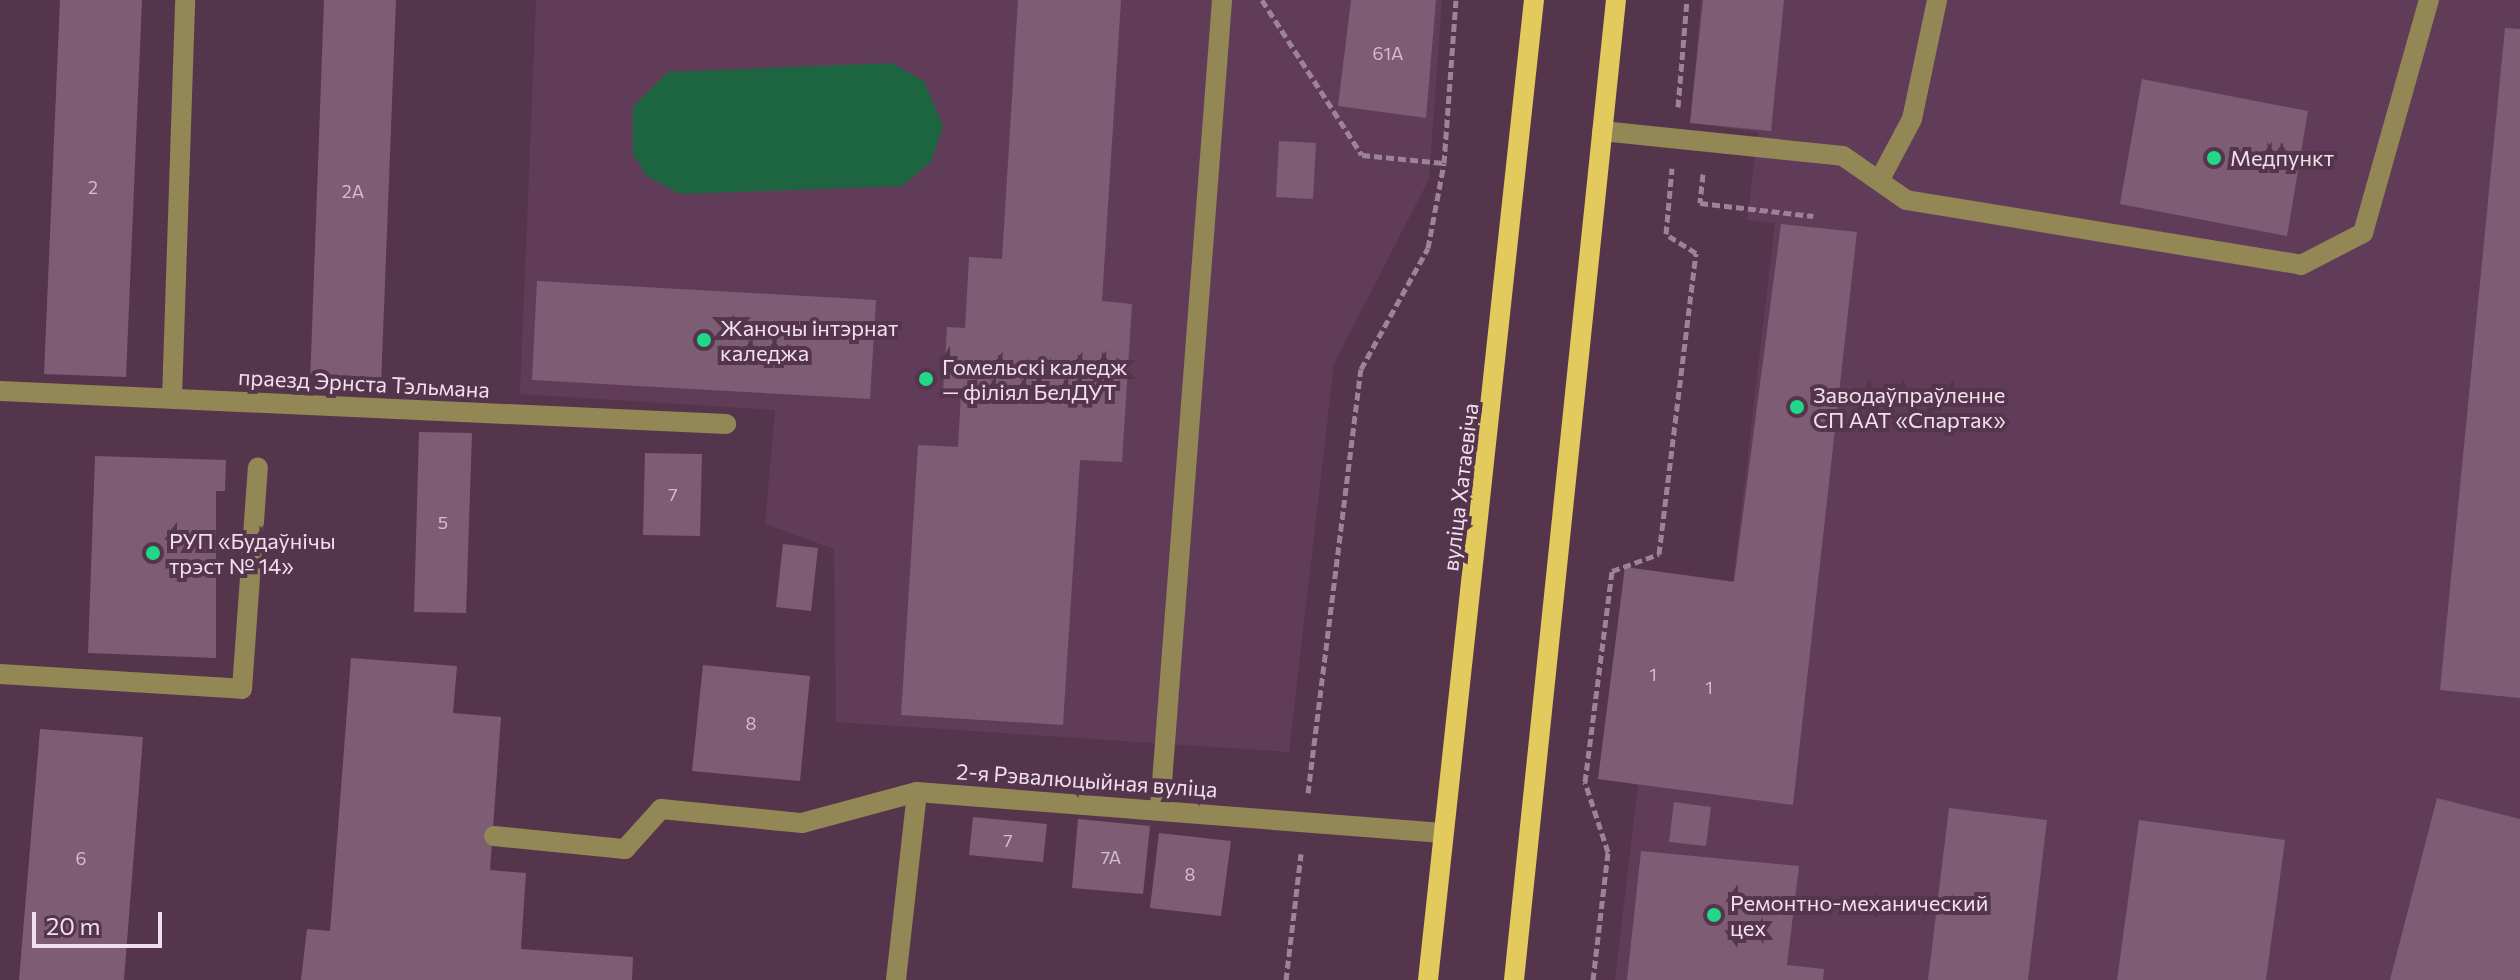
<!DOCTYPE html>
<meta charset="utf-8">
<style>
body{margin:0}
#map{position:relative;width:2520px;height:980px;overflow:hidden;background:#54354c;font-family:Commissioner,sans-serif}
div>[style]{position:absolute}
.built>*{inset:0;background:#613c58}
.green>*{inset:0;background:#1d6540}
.building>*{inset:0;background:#7e5c74}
.path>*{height:5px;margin-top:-2.5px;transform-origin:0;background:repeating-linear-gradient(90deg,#9d8396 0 8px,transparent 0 12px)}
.minor>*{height:20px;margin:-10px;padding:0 10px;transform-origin:10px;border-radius:10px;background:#928755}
.major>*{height:20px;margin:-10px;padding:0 10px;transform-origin:10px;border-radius:10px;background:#e3ca5c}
.dots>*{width:22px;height:22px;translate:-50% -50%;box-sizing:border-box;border:4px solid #54354c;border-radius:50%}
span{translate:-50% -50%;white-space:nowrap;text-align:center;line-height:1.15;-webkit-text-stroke:8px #54354c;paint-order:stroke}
.number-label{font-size:18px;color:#d5bece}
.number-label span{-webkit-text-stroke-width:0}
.poi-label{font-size:22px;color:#f2dfec}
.left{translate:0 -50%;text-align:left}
.street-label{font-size:22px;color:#f2dfec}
.scale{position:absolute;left:32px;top:912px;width:130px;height:36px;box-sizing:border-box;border:4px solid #f2dfec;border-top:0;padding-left:10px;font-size:24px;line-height:28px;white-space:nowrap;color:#f2dfec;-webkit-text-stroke:6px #54354c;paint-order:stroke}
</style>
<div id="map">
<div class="built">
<div style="clip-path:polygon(536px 0,1442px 0,1429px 179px,1334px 364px,1289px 752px,836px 722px,834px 549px,765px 524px,775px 410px,520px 394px)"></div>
<div style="clip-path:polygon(1701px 0,2520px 0,2520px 980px,1615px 980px,1638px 785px,1598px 779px,1625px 567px,1733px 581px,1775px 223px,1747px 220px,1758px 132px,1690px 123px)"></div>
</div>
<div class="green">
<div style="clip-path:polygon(891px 63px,924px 81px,943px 126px,931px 162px,902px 186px,680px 194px,647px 176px,633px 155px,633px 107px,668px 72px)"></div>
</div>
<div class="building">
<div style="clip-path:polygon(60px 0,142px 0,126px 377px,44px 374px)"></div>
<div style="clip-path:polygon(324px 0,396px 0,381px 385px,310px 383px)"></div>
<div style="clip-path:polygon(1018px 0,1121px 0,1102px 301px,1132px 304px,1122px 462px,1080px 460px,1063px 725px,901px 715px,918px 445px,958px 447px,961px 392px,943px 391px,947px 327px,965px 328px,969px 257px,1002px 259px)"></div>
<div style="clip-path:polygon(1351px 0,1436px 0,1426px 118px,1338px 106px)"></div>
<div style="clip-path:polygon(1703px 0,1784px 0,1771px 131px,1690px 123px)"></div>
<div style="clip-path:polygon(2505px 28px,2520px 29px,2520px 698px,2440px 690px)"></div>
<div style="clip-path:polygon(2142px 79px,2308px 111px,2287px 236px,2120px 204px)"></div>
<div style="clip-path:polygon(1279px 141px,1316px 143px,1313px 199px,1276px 197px)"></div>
<div style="clip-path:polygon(1781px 224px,1857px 232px,1793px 805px,1598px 779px,1625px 567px,1734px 582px)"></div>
<div style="clip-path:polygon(537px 281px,876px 300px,870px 399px,532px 380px)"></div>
<div style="clip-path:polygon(419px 432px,472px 433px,466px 613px,414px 612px)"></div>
<div style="clip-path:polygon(645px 453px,702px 454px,700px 536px,643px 535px)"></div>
<div style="clip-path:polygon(95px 456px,226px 460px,225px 491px,216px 491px,216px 658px,88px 653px)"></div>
<div style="clip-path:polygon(783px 544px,818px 548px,811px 611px,776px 607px)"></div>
<div style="clip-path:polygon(351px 658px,457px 666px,453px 713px,501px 717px,490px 870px,526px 873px,521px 949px,633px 957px,632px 980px,301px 980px,307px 929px,330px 931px)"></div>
<div style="clip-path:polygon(703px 665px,810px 676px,800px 781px,692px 771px)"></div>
<div style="clip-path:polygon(40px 729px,143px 737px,124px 980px,19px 980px)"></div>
<div style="clip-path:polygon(2437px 798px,2520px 819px,2520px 980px,2390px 980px)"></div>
<div style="clip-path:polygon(1674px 802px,1711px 807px,1706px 846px,1669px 842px)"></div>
<div style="clip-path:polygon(1949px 808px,2047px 820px,2028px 980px,1928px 980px)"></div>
<div style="clip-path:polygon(973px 817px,1047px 824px,1043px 862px,969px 855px)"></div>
<div style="clip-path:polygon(1078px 819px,1150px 826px,1143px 894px,1072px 888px)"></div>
<div style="clip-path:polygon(2139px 820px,2285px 840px,2266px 980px,2117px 980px)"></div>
<div style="clip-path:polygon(1159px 833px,1231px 841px,1221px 916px,1150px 908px)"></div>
<div style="clip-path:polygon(1641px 851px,1799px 866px,1787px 965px,1824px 969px,1823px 980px,1627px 980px)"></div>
</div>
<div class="path">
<div style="left:1262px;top:0;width:184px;rotate:57.2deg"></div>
<div style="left:1362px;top:155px;width:82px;rotate:5.6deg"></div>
<div style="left:1678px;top:107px;width:107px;rotate:-85.2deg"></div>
<div style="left:1703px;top:174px;width:29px;rotate:96deg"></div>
<div style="left:1700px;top:203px;width:114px;rotate:6.6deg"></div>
<div style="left:1308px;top:793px;width:427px;rotate:-82.9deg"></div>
<div style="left:1361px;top:369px;width:138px;rotate:-61deg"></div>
<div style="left:1428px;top:248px;width:86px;rotate:-79.3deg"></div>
<div style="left:1444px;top:163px;width:163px;rotate:-85.8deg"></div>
<div style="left:1286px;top:980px;width:127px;rotate:-83.2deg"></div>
<div style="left:1593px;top:980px;width:129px;rotate:-83.3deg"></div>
<div style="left:1608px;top:852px;width:74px;rotate:-108.2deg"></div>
<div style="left:1585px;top:782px;width:213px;rotate:-82.7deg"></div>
<div style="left:1612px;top:571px;width:50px;rotate:-19.9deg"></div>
<div style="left:1659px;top:554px;width:303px;rotate:-83deg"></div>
<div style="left:1696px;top:253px;width:36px;rotate:-148deg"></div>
<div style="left:1666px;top:234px;width:66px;rotate:-84.8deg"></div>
</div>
<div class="minor">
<div style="left:1602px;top:131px;width:242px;rotate:5.9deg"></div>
<div style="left:1843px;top:156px;width:77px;rotate:34.9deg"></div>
<div style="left:1906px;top:200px;width:400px;rotate:9.3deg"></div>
<div style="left:2301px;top:265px;width:70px;rotate:-27.3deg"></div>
<div style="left:2363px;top:233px;width:242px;rotate:-74.2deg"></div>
<div style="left:1879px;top:181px;width:70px;rotate:-62deg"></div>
<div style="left:1912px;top:119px;width:122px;rotate:-78.1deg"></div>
<div style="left:0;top:391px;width:727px;rotate:2.6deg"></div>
<div style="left:172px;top:398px;width:398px;rotate:-88.1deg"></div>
<div style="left:0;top:674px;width:242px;rotate:3.5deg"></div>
<div style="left:242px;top:689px;width:222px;rotate:-85.9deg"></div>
<div style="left:1160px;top:808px;width:810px;rotate:-85.61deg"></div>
<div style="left:494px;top:836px;width:132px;rotate:5.7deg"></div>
<div style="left:625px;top:849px;width:54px;rotate:-48deg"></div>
<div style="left:661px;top:809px;width:142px;rotate:5.7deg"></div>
<div style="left:802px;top:823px;width:119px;rotate:-15.1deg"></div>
<div style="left:917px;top:792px;width:527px;rotate:4.47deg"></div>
<div style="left:896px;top:980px;width:189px;rotate:-83.6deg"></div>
</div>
<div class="major">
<div style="left:1428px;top:980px;width:986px;rotate:-83.83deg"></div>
<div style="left:1514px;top:980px;width:985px;rotate:-84.06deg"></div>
</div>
<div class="dots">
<div style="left:2214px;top:158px;background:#20d887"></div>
<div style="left:704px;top:340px;background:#20d887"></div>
<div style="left:926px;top:379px;background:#20d887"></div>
<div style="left:1797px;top:407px;background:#20d887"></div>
<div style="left:153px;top:553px;background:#20d887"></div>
<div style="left:1714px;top:915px;background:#20d887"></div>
</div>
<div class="number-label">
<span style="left:1388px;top:53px">61А</span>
<span style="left:93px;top:187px">2</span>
<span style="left:353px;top:191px">2А</span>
<span style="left:673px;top:494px">7</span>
<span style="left:443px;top:522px">5</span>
<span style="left:1653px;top:674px">1</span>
<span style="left:1709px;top:687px">1</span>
<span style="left:751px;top:723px">8</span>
<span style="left:1008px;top:840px">7</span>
<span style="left:1111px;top:857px">7А</span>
<span style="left:81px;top:858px">6</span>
<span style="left:1190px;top:874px">8</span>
</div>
<div class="poi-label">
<span class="left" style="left:2230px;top:158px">Медпункт</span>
<span class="left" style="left:720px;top:340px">Жаночы інтэрнат<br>каледжа</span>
<span class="left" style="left:942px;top:379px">Гомельскі каледж<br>— філіял БелДУТ</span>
<span class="left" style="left:1813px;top:407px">Заводаўпраўленне<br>СП ААТ «Спартак»</span>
<span class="left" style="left:169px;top:553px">РУП «Будаўнічы<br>трэст № 14»</span>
<span class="left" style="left:1730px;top:915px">Ремонтно-механический<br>цех</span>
</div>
<div class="street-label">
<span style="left:364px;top:383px;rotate:3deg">праезд Эрнста Тэльмана</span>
<span style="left:1460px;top:487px;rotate:-83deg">вуліца Хатаевіча</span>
<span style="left:1087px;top:780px;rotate:4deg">2-я Рэвалюцыйная вуліца</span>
</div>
<div class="scale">20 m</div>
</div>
